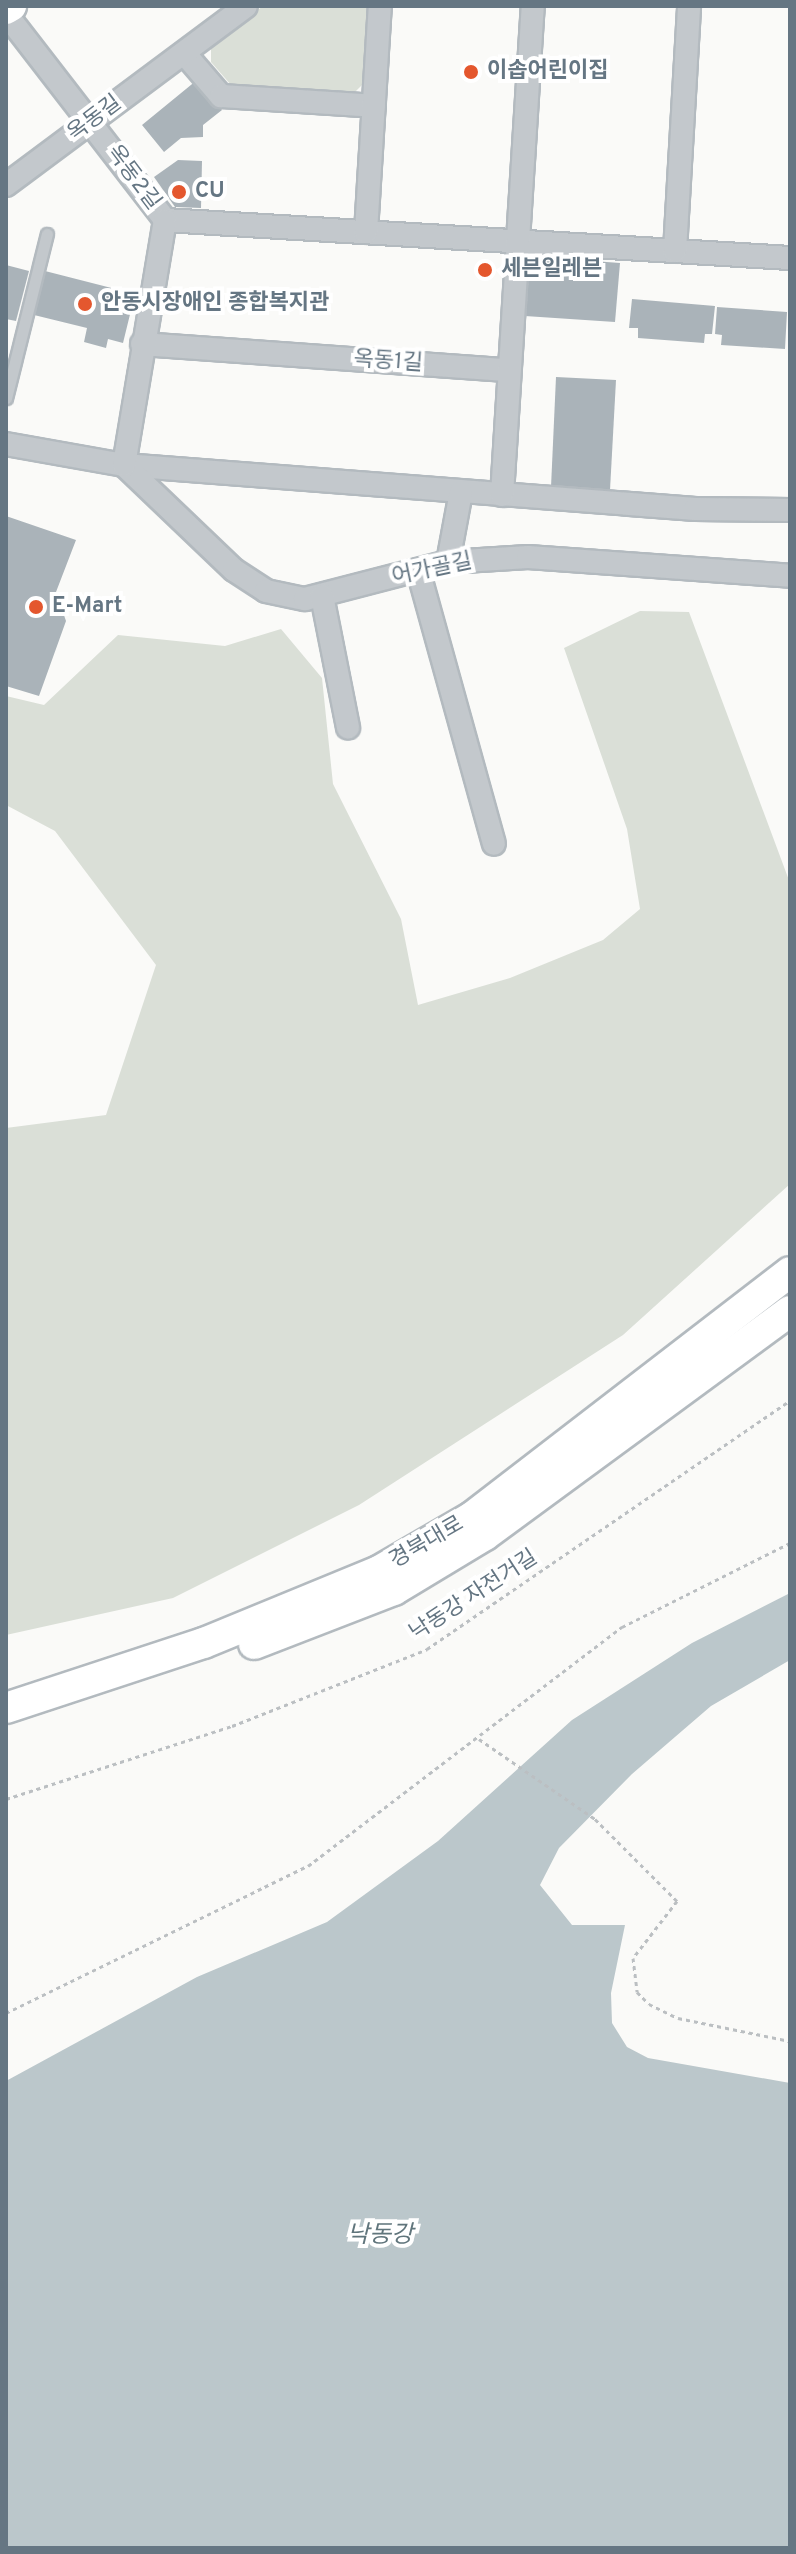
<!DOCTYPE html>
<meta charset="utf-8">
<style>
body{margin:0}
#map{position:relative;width:796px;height:2554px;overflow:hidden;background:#fafaf8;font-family:Overpass,"Noto Sans KR",sans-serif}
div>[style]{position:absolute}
.green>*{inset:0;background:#dadfd7}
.water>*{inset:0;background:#bbc7cb}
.building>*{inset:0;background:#aab3b9}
.path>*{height:3px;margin-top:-1.5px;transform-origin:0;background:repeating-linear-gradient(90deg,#bbbfc2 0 4px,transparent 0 8px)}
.roads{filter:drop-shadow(2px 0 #b3babf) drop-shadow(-2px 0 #b3babf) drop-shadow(0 2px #b3babf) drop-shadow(0 -2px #b3babf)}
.lane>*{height:11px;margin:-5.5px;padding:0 5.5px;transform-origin:5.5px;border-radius:5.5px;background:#c3c8cc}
.street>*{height:22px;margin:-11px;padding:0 11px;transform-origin:11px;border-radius:11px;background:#c3c8cc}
.secondary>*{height:30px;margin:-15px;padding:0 15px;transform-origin:15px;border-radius:15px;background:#fff}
.dots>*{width:22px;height:22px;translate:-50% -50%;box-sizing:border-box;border:4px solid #fff;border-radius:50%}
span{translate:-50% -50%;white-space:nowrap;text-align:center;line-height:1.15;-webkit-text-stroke:8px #fff;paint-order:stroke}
.poi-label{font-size:22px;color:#657683;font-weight:700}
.left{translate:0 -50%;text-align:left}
.street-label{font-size:22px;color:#657683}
.water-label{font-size:24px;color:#60757c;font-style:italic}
.frame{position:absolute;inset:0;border:8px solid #657683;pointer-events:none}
</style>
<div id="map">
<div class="green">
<div style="clip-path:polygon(263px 6px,369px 6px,363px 84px,350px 97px,231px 85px,211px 62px,211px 47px)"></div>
<div style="clip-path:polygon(640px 611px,689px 612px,790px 883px,790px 1184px,623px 1335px,359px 1505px,173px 1598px,6px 1635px,6px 1128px,106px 1115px,156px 965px,55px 831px,6px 805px,6px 696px,44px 705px,118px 635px,225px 646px,281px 629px,322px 678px,333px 784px,401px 919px,418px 1005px,510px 978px,603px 940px,640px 909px,627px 829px,564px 648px)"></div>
</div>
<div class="water">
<div style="clip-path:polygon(790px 1593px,790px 1660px,711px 1706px,632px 1774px,559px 1848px,540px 1885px,572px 1925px,625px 1925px,611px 1993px,612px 2023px,627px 2047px,648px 2058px,790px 2083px,790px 2548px,6px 2548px,6px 2081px,197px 1977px,327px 1922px,438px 1841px,572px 1720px,692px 1643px)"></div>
</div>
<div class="building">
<div style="clip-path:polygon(197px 80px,222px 110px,203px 125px,203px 137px,181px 138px,164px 152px,142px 125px)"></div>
<div style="clip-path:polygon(178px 160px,202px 161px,201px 208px,175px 207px,154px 177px)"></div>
<div style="clip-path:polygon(539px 257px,620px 263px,615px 322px,525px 316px,528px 267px)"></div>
<div style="clip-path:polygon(6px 265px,29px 271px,16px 321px,6px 319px)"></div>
<div style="clip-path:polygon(45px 271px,135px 294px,123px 343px,108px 339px,106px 348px,84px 342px,87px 328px,34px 315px)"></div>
<div style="clip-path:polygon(632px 299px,715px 306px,712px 334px,705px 334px,704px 343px,638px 338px,638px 328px,629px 328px)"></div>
<div style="clip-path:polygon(717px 307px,787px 312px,785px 349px,721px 345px,722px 335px,715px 334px)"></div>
<div style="clip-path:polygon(556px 377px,616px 380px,610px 490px,551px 487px)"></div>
<div style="clip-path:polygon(6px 516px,76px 540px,56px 592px,66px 621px,39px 696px,6px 686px)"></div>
</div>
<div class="path">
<div style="left:479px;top:1739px;width:141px;rotate:34.6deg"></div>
<div style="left:595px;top:1819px;width:116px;rotate:45deg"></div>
<div style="left:677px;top:1901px;width:72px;rotate:127.7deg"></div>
<div style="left:633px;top:1958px;width:34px;rotate:83deg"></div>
<div style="left:637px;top:1992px;width:17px;rotate:45deg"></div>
<div style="left:649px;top:2004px;width:32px;rotate:26deg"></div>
<div style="left:678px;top:2018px;width:114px;rotate:11.6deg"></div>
<div style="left:6px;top:1799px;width:237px;rotate:-17.9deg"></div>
<div style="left:232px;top:1726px;width:210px;rotate:-21.5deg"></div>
<div style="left:427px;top:1649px;width:440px;rotate:-34.4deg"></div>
<div style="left:6px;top:2013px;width:336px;rotate:-26deg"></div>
<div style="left:308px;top:1866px;width:395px;rotate:-37.3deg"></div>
<div style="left:622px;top:1627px;width:188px;rotate:-26.6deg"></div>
</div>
<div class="roads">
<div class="lane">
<div style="left:6px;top:398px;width:169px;rotate:-76deg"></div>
</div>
<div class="street">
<div style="left:6px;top:14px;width:260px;rotate:52.3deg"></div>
<div style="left:165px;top:220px;width:626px;rotate:3.48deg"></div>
<div style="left:184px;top:53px;width:57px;rotate:49.3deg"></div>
<div style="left:221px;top:96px;width:153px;rotate:3.7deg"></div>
<div style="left:6px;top:185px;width:299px;rotate:-36.7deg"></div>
<div style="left:366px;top:232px;width:226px;rotate:-86.5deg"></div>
<div style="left:675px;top:251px;width:245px;rotate:-86.7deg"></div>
<div style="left:142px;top:344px;width:368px;rotate:4.1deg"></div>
<div style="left:6px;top:444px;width:120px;rotate:10.1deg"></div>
<div style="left:124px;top:465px;width:573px;rotate:4.41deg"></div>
<div style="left:695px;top:509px;width:95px;rotate:0.6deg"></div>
<div style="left:124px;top:465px;width:152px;rotate:43.7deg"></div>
<div style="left:234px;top:570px;width:38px;rotate:33deg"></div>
<div style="left:266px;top:591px;width:40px;rotate:12deg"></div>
<div style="left:305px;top:599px;width:148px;rotate:-14.5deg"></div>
<div style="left:448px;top:562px;width:80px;rotate:-3.6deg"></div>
<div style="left:528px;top:557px;width:263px;rotate:4.1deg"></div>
<div style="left:124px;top:465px;width:248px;rotate:-80.5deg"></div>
<div style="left:502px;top:495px;width:490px;rotate:-86.4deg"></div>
<div style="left:448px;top:562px;width:71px;rotate:-79.5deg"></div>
<div style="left:418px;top:570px;width:284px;rotate:74.5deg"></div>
<div style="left:322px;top:596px;width:134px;rotate:78.8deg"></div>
</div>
<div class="secondary">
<div style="left:6px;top:9px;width:6px;rotate:-31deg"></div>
<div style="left:254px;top:1644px;width:150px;rotate:-21.1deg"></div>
<div style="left:394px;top:1590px;width:106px;rotate:-31.1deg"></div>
<div style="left:485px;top:1535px;width:378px;rotate:-36.3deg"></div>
<div style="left:6px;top:1708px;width:208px;rotate:-18.2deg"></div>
<div style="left:204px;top:1643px;width:189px;rotate:-22.4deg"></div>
<div style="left:379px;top:1571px;width:108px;rotate:-30.1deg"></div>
<div style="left:472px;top:1517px;width:401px;rotate:-37.6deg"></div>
</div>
</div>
<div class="dots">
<div style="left:471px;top:72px;background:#e4572e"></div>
<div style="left:179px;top:192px;background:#e4572e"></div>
<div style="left:485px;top:270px;background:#e4572e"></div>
<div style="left:85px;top:304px;background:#e4572e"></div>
<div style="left:36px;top:607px;background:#e4572e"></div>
</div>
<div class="poi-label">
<span class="left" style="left:487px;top:72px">이솝어린이집</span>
<span class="left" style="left:195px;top:192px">CU</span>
<span class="left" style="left:501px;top:270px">세븐일레븐</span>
<span class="left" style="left:101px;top:304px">안동시장애인 종합복지관</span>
<span class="left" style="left:52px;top:607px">E-Mart</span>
</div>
<div class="street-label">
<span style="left:95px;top:119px;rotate:-37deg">옥동길</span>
<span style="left:133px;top:178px;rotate:53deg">옥동2길</span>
<span style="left:388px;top:362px;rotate:4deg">옥동1길</span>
<span style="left:432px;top:570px;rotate:-12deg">어가골길</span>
<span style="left:427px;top:1543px;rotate:-30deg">경북대로</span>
<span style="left:474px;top:1596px;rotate:-33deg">낙동강 자전거길</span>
</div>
<div class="water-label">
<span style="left:380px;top:2237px">낙동강</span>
</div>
<div class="frame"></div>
</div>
